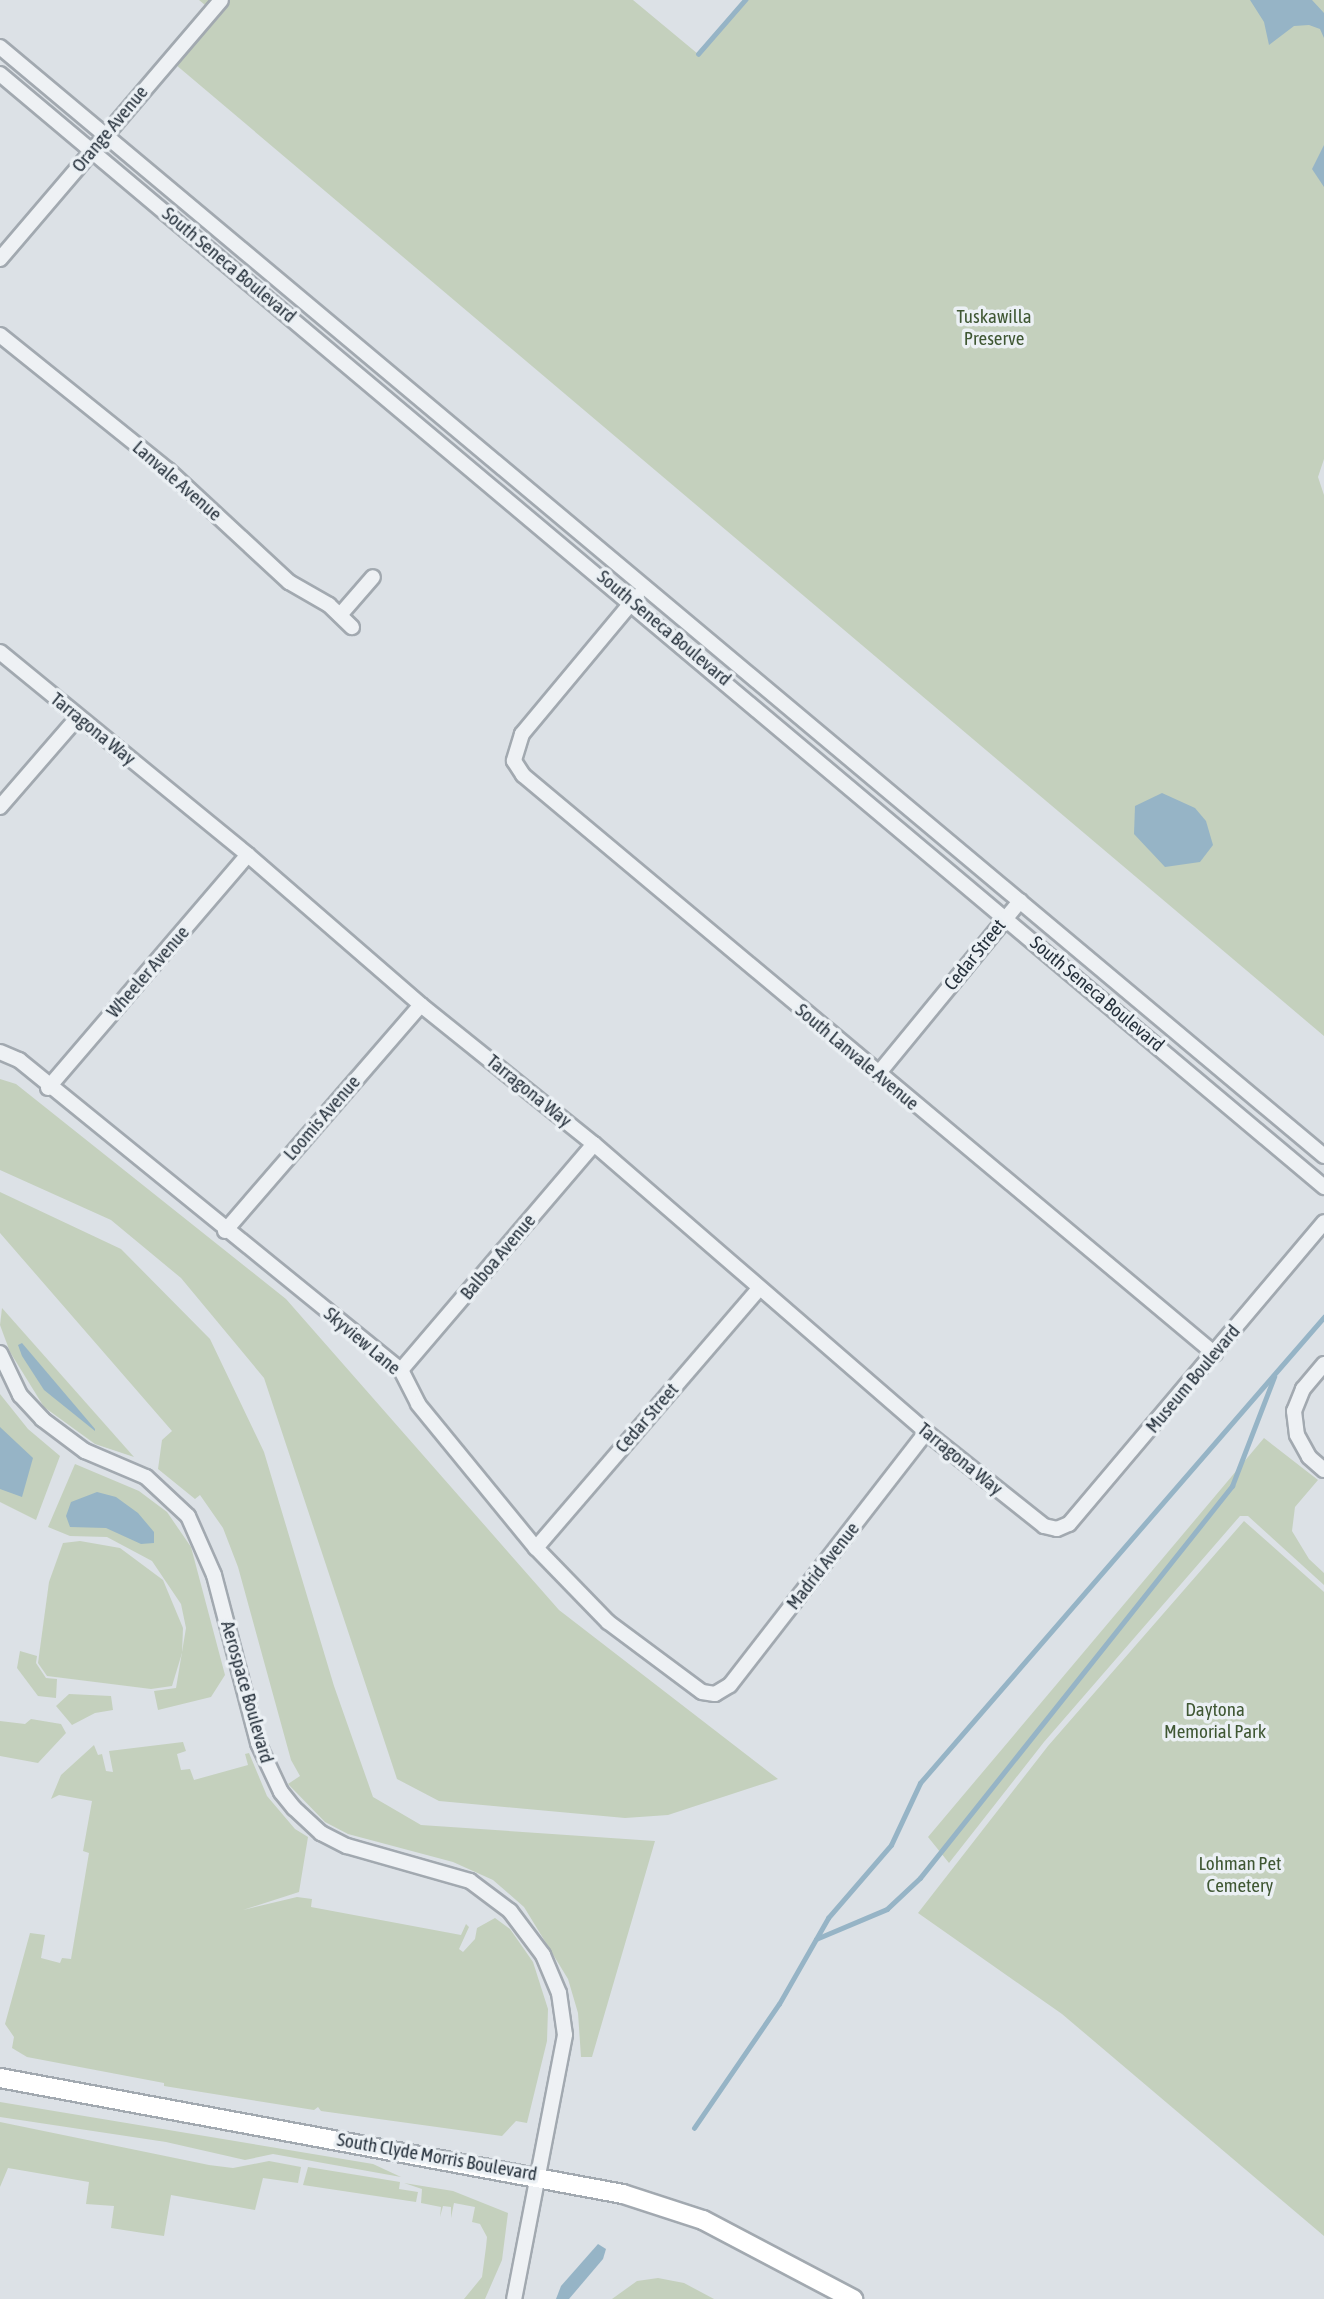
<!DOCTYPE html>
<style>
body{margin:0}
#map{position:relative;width:1324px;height:2299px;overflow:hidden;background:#dce1e6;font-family:"Asap Condensed",sans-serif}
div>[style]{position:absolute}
.green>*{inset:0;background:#c4d0bd}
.water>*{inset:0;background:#96b4c6}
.stream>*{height:4.5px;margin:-2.25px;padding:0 2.25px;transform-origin:2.25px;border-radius:2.25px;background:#96b4c6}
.roads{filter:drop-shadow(2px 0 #a2a9b0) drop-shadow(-2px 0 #a2a9b0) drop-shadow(0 2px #a2a9b0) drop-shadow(0 -2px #a2a9b0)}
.minor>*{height:14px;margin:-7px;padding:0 7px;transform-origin:7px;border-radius:7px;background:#eef1f4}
.major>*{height:18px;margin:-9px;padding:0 9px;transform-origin:9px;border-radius:9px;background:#fff}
span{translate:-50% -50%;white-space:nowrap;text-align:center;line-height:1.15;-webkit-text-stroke:7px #ebf0f4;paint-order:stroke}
.street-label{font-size:19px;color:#26313c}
.park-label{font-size:19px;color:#3f5733}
</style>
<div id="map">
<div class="green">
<div style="clip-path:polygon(199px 0,633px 0,698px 54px,745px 0,1324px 0,1324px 459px,1318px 477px,1324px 495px,1324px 1036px,169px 59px,211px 10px)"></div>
<div style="clip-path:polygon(0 1079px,16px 1084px,286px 1299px,559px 1610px,778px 1779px,668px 1815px,625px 1818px,439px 1801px,397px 1779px,264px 1378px,181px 1278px,111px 1220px,0 1170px)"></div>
<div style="clip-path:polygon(0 1192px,121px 1249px,210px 1339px,264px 1452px,334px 1686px,373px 1797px,421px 1825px,655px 1841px,592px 2057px,581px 2057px,578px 2013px,568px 1979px,524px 1907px,493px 1880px,453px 1862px,348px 1834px,325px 1822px,288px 1784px,300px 1776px,291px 1760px,238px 1567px,223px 1528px,200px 1495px,195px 1499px,158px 1469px,162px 1440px,172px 1431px,0 1233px)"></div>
<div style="clip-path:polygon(2px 1308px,134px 1457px,95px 1444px,44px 1407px,10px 1352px,0 1325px)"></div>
<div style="clip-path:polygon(0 1394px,28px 1429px,60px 1456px,36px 1520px,0 1502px)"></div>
<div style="clip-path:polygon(1264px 1438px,1318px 1480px,1295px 1507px,1292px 1531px,1309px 1559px,1324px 1573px,1324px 1585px,1248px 1516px,1240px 1516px,1044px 1742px,949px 1863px,928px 1837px)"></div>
<div style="clip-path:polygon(75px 1464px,139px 1491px,167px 1512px,191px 1547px,225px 1675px,211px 1697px,158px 1710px,154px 1691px,176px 1688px,186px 1628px,181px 1604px,152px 1561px,107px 1537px,70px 1536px,48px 1527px)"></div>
<div style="clip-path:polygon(1244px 1521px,1324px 1592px,1324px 2236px,1062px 2014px,918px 1913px,1048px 1746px)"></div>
<div style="clip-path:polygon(80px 1541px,120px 1548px,163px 1580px,183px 1628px,182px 1653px,172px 1686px,151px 1689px,47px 1676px,38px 1663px,49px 1582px,63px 1543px)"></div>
<div style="clip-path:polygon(20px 1651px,37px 1656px,36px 1663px,46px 1678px,57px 1679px,56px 1698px,38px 1696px,17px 1668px)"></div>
<div style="clip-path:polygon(69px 1694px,111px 1696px,113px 1710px,95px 1713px,72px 1725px,56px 1706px)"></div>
<div style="clip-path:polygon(31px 1719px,61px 1724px,66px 1733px,38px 1763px,0 1756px,0 1721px,25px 1724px)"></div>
<div style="clip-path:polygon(183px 1742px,186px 1751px,177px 1754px,181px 1770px,190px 1769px,194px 1780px,248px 1765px,245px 1754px,249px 1753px,267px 1796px,295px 1829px,308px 1837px,299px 1892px,243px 1910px,297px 1897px,312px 1899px,311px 1907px,461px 1935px,466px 1924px,469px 1927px,459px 1949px,463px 1952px,475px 1939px,477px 1928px,495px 1918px,510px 1929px,533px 1962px,548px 2009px,547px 2041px,527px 2123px,516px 2121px,502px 2136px,321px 2111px,318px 2107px,314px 2110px,164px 2086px,164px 2083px,27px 2057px,12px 2048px,14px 2037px,5px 2024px,30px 1933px,45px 1935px,41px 1958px,60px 1963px,62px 1958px,71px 1959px,89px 1853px,83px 1851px,92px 1801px,59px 1795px,51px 1799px,61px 1775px,94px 1745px,98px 1755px,102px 1754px,106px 1771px,113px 1772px,109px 1751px)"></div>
<div style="clip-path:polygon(0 2102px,373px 2164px,401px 2177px,273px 2154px,245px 2160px,166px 2142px,0 2117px)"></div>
<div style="clip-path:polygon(0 2122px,209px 2165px,233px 2168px,269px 2161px,301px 2167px,298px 2183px,263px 2178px,255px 2210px,171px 2195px,164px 2236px,143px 2233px,111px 2228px,114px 2206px,86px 2204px,89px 2182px,8px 2168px,0 2187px)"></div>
<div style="clip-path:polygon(308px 2167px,400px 2182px,399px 2189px,418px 2192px,416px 2202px,303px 2185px)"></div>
<div style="clip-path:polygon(404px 2183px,453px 2191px,508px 2213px,502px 2260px,485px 2299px,464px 2299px,482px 2277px,486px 2247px,487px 2237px,480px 2224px,472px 2222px,475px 2207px,454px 2203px,451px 2218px,451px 2207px,443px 2206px,440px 2217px,441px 2207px,421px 2203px,422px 2189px)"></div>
<div style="clip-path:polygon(658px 2278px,684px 2283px,714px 2299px,612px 2299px,637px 2281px)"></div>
</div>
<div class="water">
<div style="clip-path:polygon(1250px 0,1312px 0,1324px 13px,1324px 38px,1320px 29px,1309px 25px,1294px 26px,1269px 45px,1264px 22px)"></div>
<div style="clip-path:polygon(1324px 145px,1324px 187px,1312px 169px)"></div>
<div style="clip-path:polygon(1162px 793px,1195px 808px,1206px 821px,1213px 845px,1200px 862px,1165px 867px,1134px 834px,1135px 806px)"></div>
<div style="clip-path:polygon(22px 1343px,95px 1429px,95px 1431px,44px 1390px,22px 1356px,18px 1345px)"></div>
<div style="clip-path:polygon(0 1427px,33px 1458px,22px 1497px,0 1489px)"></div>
<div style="clip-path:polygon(97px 1492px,116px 1497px,138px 1513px,154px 1532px,154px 1543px,141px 1544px,106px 1528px,70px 1527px,66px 1516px,71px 1502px)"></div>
<div style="clip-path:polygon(598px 2244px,606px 2249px,603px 2259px,569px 2299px,556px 2299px,561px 2286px)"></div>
</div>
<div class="stream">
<div style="left:698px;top:54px;width:72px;rotate:-49deg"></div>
<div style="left:816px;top:1939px;width:77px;rotate:-22.9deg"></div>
<div style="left:887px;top:1909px;width:45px;rotate:-43.2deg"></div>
<div style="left:920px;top:1878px;width:501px;rotate:-51.48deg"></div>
<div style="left:1232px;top:1486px;width:117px;rotate:-68.9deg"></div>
<div style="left:694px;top:2128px;width:150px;rotate:-55.6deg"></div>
<div style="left:779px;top:2004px;width:99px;rotate:-60.3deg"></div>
<div style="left:828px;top:1918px;width:96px;rotate:-49.2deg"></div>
<div style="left:891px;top:1845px;width:68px;rotate:-64.9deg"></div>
<div style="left:920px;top:1783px;width:617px;rotate:-49.08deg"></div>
</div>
<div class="roads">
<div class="minor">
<div style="left:0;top:47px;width:1727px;rotate:39.95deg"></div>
<div style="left:0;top:74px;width:1730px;rotate:40.05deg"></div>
<div style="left:0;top:259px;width:340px;rotate:-49.5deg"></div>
<div style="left:0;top:335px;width:216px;rotate:38.8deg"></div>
<div style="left:168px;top:470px;width:165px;rotate:42.8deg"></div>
<div style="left:289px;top:582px;width:46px;rotate:29.9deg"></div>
<div style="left:329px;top:605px;width:32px;rotate:44deg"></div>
<div style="left:637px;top:596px;width:180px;rotate:129.8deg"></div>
<div style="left:522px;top:734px;width:28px;rotate:107deg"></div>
<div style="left:514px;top:761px;width:17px;rotate:57deg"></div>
<div style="left:523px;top:775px;width:902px;rotate:39.92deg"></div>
<div style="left:340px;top:615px;width:50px;rotate:-49deg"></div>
<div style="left:0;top:652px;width:320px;rotate:39.3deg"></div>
<div style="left:248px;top:855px;width:229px;rotate:40.9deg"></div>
<div style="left:421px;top:1005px;width:222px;rotate:38.8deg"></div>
<div style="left:594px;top:1144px;width:440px;rotate:40.9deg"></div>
<div style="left:926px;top:1432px;width:151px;rotate:38.5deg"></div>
<div style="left:1044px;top:1526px;width:13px;rotate:13deg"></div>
<div style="left:1057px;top:1529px;width:13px;rotate:-23deg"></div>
<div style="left:1069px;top:1524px;width:395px;rotate:-49.8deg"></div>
<div style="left:0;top:807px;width:119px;rotate:-49.1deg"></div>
<div style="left:0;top:1052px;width:21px;rotate:23deg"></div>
<div style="left:19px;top:1060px;width:492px;rotate:39.1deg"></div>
<div style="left:401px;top:1370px;width:38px;rotate:63deg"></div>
<div style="left:418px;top:1404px;width:186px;rotate:50.7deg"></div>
<div style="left:536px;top:1548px;width:103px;rotate:45.8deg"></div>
<div style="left:608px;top:1622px;width:117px;rotate:36.7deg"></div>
<div style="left:702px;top:1692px;width:13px;rotate:9deg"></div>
<div style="left:715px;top:1694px;width:17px;rotate:-31deg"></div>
<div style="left:730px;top:1685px;width:320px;rotate:-52.2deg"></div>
<div style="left:878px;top:1074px;width:224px;rotate:-50.6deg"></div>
<div style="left:48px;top:1088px;width:307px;rotate:-49.4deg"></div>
<div style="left:225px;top:1231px;width:299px;rotate:-49.1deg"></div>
<div style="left:0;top:1353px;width:47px;rotate:64.5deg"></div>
<div style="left:20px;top:1395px;width:33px;rotate:47deg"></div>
<div style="left:42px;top:1419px;width:54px;rotate:36.7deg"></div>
<div style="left:85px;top:1451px;width:66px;rotate:23.1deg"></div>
<div style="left:146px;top:1477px;width:57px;rotate:42.9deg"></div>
<div style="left:188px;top:1516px;width:64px;rotate:66.2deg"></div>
<div style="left:214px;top:1575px;width:174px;rotate:75.3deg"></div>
<div style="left:258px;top:1743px;width:54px;rotate:64.9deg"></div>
<div style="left:281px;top:1792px;width:21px;rotate:51deg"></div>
<div style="left:294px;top:1808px;width:37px;rotate:43deg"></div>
<div style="left:321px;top:1833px;width:29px;rotate:27deg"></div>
<div style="left:347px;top:1846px;width:128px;rotate:15.9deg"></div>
<div style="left:470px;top:1881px;width:50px;rotate:36.9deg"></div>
<div style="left:510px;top:1911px;width:55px;rotate:53.1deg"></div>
<div style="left:543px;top:1955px;width:41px;rotate:67.2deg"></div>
<div style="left:559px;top:1993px;width:42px;rotate:81.9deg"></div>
<div style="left:565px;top:2035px;width:269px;rotate:100.9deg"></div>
<div style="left:1324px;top:1364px;width:33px;rotate:130deg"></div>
<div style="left:1303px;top:1389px;width:24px;rotate:112deg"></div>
<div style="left:1294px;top:1411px;width:24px;rotate:83deg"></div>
<div style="left:1297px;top:1435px;width:25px;rotate:61deg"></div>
<div style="left:1309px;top:1457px;width:20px;rotate:41deg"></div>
<div style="left:401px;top:1370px;width:297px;rotate:-49.5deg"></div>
<div style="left:536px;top:1548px;width:342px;rotate:-49.3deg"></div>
</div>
<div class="major">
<div style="left:0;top:2078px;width:634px;rotate:10.55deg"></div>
<div style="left:623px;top:2194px;width:84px;rotate:18deg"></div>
<div style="left:703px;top:2220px;width:170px;rotate:27.8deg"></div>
</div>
</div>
<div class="street-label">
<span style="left:110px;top:129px;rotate:-50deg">Orange Avenue</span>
<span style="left:229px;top:265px;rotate:40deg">South Seneca Boulevard</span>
<span style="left:177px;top:481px;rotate:41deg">Lanvale Avenue</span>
<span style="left:664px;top:628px;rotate:40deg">South Seneca Boulevard</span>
<span style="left:93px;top:729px;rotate:39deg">Tarragona Way</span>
<span style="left:975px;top:955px;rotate:-51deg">Cedar Street</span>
<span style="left:148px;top:972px;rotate:-49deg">Wheeler Avenue</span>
<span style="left:1097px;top:994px;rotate:40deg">South Seneca Boulevard</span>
<span style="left:857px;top:1057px;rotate:40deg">South Lanvale Avenue</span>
<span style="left:529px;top:1091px;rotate:39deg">Tarragona Way</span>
<span style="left:322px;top:1118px;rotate:-49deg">Loomis Avenue</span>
<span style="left:498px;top:1257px;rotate:-50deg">Balboa Avenue</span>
<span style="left:362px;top:1341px;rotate:40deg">Skyview Lane</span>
<span style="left:1193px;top:1379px;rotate:-50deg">Museum Boulevard</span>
<span style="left:647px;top:1418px;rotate:-49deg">Cedar Street</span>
<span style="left:960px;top:1459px;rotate:39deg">Tarragona Way</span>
<span style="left:823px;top:1566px;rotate:-52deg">Madrid Avenue</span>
<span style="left:247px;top:1692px;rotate:74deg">Aerospace Boulevard</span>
<span style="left:437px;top:2157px;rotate:10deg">South Clyde Morris Boulevard</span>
</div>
<div class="park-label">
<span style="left:994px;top:328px">Tuskawilla<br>Preserve</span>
<span style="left:1215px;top:1721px">Daytona<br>Memorial Park</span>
<span style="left:1240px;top:1875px">Lohman Pet<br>Cemetery</span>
</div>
</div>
